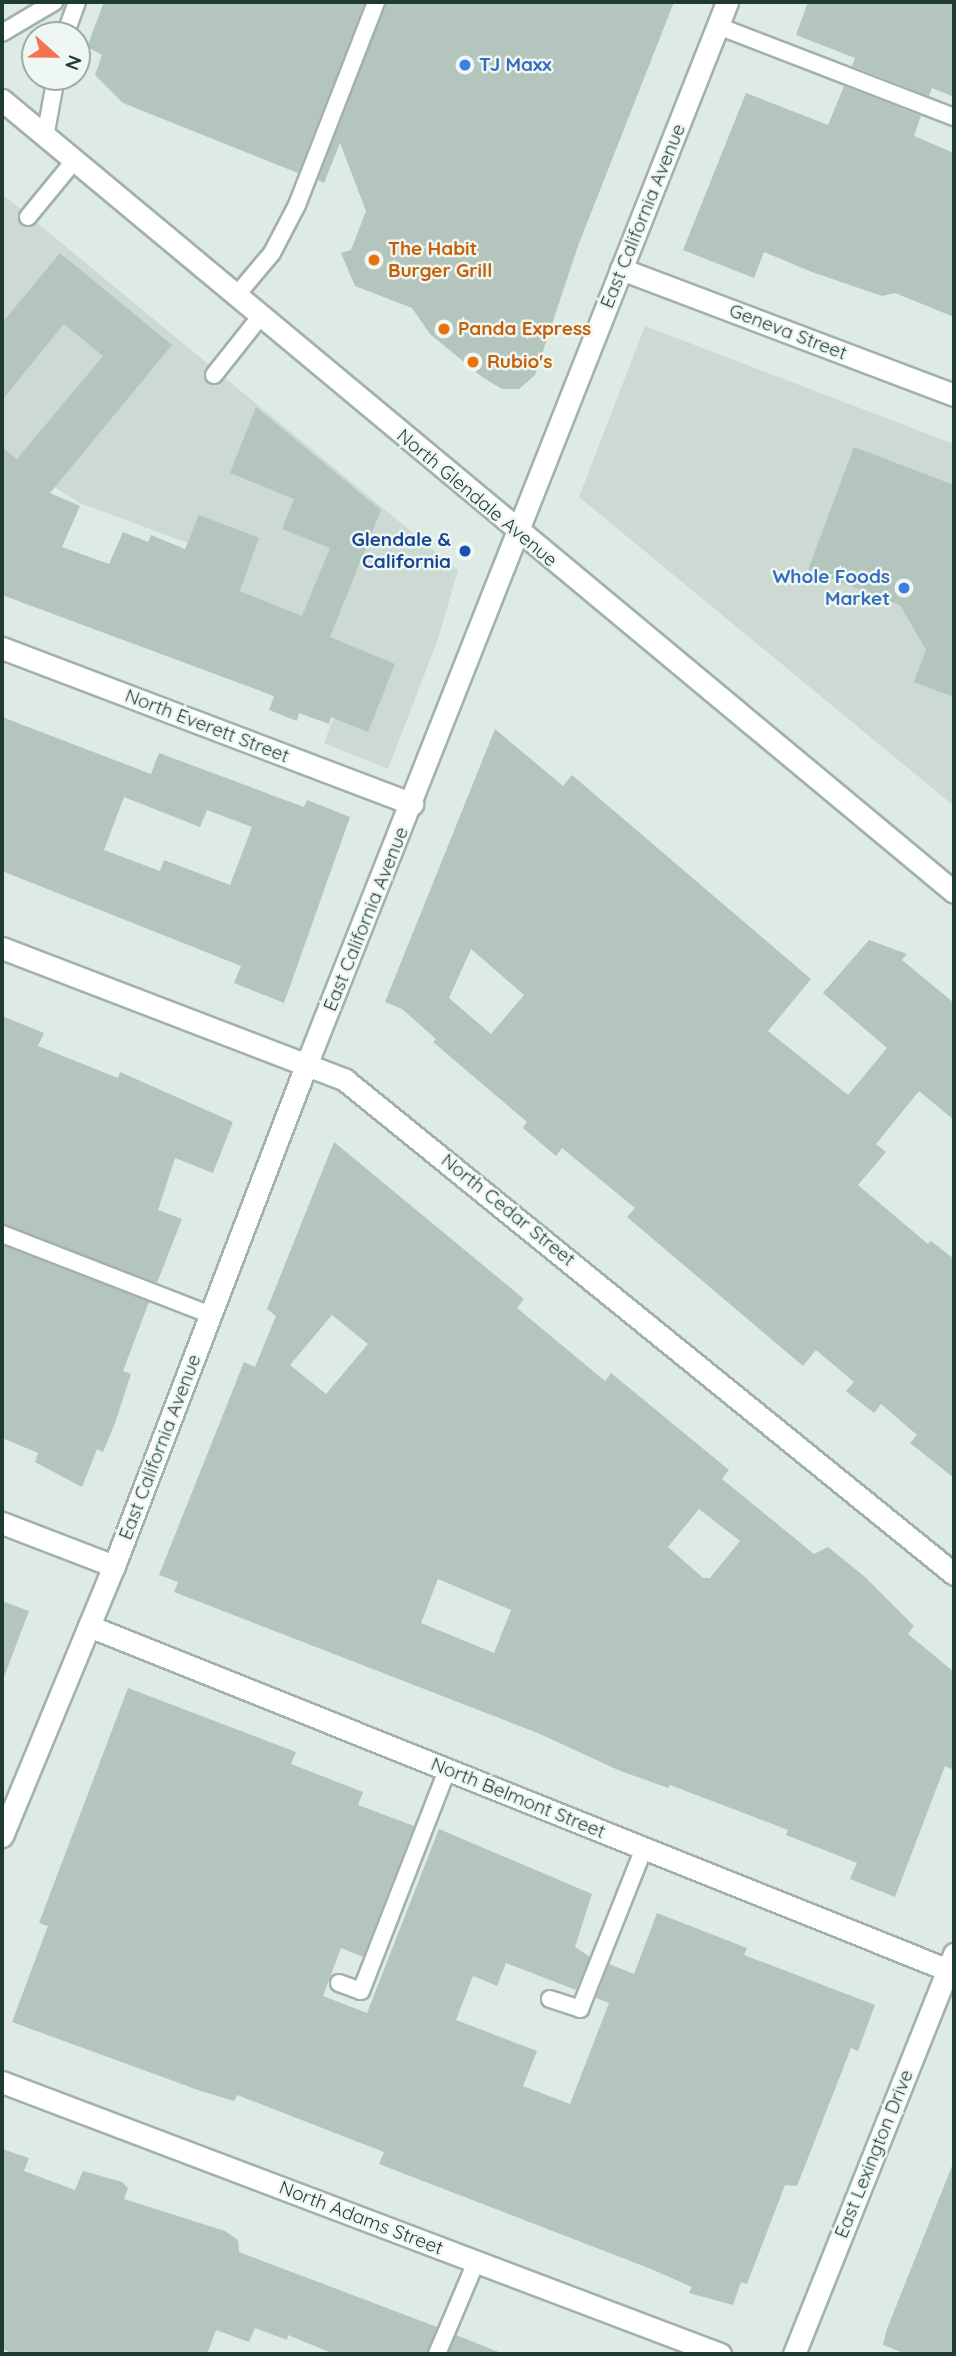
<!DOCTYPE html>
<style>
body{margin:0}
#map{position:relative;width:956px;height:2356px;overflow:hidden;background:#deeae4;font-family:Quicksand,sans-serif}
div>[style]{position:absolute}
.built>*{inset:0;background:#cddad3}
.building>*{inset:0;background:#b4c5bd}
.roads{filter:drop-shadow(2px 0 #a1b2ab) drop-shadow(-2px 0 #a1b2ab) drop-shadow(0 2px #a1b2ab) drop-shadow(0 -2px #a1b2ab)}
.lane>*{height:16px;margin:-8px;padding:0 8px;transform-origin:8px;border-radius:8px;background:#fff}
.street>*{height:21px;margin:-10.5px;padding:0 10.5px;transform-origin:10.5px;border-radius:10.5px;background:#fff}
.secondary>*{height:21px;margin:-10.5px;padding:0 10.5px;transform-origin:10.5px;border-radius:10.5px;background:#fff}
.dots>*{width:19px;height:19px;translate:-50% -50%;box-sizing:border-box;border:4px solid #eff7f2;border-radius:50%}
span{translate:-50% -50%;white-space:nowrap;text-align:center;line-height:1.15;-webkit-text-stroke:5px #eff7f2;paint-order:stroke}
.shop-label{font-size:19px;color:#366cbe;font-weight:700}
.left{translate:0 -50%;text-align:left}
.right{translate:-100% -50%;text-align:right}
.street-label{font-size:19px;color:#1f3a32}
.food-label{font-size:19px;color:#c56008;font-weight:700}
.transit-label{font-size:19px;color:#164399;font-weight:700}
.frame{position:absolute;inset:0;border:4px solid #1f3a32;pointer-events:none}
.north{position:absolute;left:21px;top:21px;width:70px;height:70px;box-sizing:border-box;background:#eff7f2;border:2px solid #9caba5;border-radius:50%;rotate:111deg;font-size:19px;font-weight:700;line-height:28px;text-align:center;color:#1f3a32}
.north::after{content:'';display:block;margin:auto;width:24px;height:32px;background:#f47352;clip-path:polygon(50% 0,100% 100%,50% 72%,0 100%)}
</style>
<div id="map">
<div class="built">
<div style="clip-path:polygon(2px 194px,458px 570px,438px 639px,388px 769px,324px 743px,348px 680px,302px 616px,240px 591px,249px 566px,80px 503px,2px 454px)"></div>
<div style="clip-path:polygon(645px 326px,954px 444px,954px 806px,579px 497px)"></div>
</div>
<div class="building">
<div style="clip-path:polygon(104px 2px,365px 2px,298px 173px,123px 103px,95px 75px,102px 55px,87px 47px)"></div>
<div style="clip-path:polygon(386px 2px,674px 2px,578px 246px,535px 375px,519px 389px,502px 389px,482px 377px,430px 334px,412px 308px,355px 286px,341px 253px,351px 250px,366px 211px,340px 143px,324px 183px,318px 180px)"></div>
<div style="clip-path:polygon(808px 2px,954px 2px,954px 97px,932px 88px,929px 96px,852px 66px,855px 58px,796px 35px)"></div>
<div style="clip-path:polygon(844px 86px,921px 116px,914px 136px,954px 153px,954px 317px,895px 293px,882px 296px,812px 272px,764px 252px,754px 278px,683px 250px,746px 93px,828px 125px)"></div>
<div style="clip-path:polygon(60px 253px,172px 345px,50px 493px,80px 506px,62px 547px,109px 564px,123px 532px,148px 542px,151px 535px,185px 549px,199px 515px,259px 538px,240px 591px,302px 616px,330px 548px,282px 529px,294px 499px,230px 473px,256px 407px,381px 510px,330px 637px,395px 664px,368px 732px,331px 717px,329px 724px,299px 713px,297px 721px,269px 710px,274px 696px,2px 595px,2px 447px,17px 459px,103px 356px,64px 324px,2px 400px,2px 323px)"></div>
<div style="clip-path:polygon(854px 447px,954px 485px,954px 697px,914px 682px,926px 650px,900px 605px,808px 570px)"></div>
<div style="clip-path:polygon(evenodd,2px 717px,151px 774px,159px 753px,304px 807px,307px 800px,350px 817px,284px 1003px,234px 983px,241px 966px,2px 871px,2px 717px,124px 797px,200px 827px,207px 810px,252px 827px,230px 885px,164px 860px,160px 871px,104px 850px,124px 797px)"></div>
<div style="clip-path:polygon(evenodd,495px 729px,563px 786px,572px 775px,811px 979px,768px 1031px,848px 1095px,887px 1048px,823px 993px,869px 940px,907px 954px,902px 960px,954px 1003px,954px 1120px,919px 1091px,876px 1144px,886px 1152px,858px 1185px,928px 1244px,931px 1241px,954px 1259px,954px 1478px,910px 1443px,917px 1435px,881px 1404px,874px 1413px,846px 1391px,854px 1382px,816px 1350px,803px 1366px,627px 1217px,635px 1208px,562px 1148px,556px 1156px,523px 1128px,527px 1122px,433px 1042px,436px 1039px,402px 1009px,385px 1002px,495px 729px,471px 949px,524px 995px,491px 1034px,449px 998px,471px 949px)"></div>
<div style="clip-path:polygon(2px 1016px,44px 1033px,38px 1046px,118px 1078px,120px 1072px,233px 1122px,213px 1173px,175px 1158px,158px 1210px,182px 1219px,157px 1283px,2px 1224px)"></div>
<div style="clip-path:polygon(evenodd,334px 1142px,524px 1299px,517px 1308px,605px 1381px,611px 1373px,729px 1470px,722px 1479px,814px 1554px,828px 1547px,865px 1577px,914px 1626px,908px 1634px,954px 1672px,954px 1770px,945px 1766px,895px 1897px,850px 1879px,857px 1863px,786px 1835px,788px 1830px,670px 1785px,668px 1788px,618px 1770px,540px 1734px,174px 1592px,178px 1582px,159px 1575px,244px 1362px,255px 1367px,276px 1316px,267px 1309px,334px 1142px,332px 1315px,368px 1344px,326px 1394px,290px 1365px,332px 1315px,334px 1142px,699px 1509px,740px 1541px,710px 1578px,703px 1578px,668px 1547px,699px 1509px,334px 1142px,438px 1579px,511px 1610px,494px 1653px,421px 1623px,438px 1579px)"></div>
<div style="clip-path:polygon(2px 1245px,149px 1302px,123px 1371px,131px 1374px,115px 1423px,103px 1452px,97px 1449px,82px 1487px,35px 1462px,38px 1453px,2px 1438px)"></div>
<div style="clip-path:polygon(2px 1601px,29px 1611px,4px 1677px,2px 1677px)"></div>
<div style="clip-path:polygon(128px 1688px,296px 1752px,291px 1764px,363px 1792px,358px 1805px,414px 1826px,363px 1957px,341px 1948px,323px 1996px,367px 2013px,439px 1829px,592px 1894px,575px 1947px,590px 1957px,576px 1990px,506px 1963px,497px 1986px,473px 1976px,456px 2020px,537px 2051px,523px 2086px,570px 2104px,609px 2003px,596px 1998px,609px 1964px,634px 1974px,657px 1913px,747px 1948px,744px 1955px,875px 2005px,858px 2051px,851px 2048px,797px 2186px,785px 2185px,747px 2284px,741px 2282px,733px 2305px,689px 2293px,692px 2287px,651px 2269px,379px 2164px,384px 2152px,237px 2095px,234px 2101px,198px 2090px,12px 2022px,48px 1926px,39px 1923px)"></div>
<div style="clip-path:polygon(2px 2149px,29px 2158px,24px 2171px,75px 2190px,83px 2171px,122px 2182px,128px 2188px,124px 2199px,225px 2231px,238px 2240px,239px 2252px,437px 2327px,427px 2354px,334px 2354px,288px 2335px,287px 2340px,255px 2328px,249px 2342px,216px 2330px,207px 2354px,15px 2354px,2px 2349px)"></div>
<div style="clip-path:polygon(954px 2161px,954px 2354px,906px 2354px,883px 2345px,887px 2329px)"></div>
<div style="clip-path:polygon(456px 2335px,501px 2353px,501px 2354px,448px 2354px)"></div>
</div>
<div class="roads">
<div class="lane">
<div style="left:718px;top:26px;width:253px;rotate:21.1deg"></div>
<div style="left:2px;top:33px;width:61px;rotate:-30.8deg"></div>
<div style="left:65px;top:35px;width:35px;rotate:-70deg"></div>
<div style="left:45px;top:137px;width:61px;rotate:-79.6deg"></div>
<div style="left:28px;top:217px;width:72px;rotate:-50.6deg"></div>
<div style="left:235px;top:297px;width:57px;rotate:-49.9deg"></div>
<div style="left:272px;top:253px;width:54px;rotate:-62.5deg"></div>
<div style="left:297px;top:205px;width:218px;rotate:-68.7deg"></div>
<div style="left:214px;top:375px;width:74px;rotate:-51.6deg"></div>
<div style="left:2px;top:1234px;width:224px;rotate:21.2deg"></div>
<div style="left:339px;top:1983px;width:23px;rotate:20deg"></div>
<div style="left:361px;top:1991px;width:237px;rotate:-68.7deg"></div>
<div style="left:550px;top:1999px;width:32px;rotate:18deg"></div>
<div style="left:580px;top:2009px;width:173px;rotate:-68.3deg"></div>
<div style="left:437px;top:2354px;width:100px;rotate:-67deg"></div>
</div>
<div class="street">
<div style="left:621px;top:269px;width:356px;rotate:20.7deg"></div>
<div style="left:2px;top:648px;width:439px;rotate:20.8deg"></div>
<div style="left:2px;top:948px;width:368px;rotate:21deg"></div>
<div style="left:345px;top:1080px;width:784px;rotate:39.05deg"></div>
<div style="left:2px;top:1523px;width:120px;rotate:21deg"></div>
<div style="left:89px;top:1626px;width:925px;rotate:21.82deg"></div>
<div style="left:2px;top:1836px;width:292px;rotate:-67.5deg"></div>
<div style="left:114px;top:1566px;width:539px;rotate:-69.01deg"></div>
<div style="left:307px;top:1063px;width:1141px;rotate:-68.4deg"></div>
<div style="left:2px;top:2082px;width:768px;rotate:20.75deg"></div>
<div style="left:794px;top:2354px;width:431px;rotate:-68.2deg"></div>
</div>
<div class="secondary">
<div style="left:2px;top:100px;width:1238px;rotate:39.76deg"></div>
</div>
</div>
<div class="dots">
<div style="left:465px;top:65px;background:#3f7fe0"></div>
<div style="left:374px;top:260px;background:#e8710a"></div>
<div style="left:444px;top:329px;background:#e8710a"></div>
<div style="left:473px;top:362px;background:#e8710a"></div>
<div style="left:465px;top:551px;background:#1a4fb4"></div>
<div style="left:904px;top:588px;background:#3f7fe0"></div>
</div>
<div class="shop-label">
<span class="left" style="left:479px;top:65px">TJ Maxx</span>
<span class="right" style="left:890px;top:588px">Whole Foods<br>Market</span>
</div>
<div class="street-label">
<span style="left:643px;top:216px;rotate:-68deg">East California Avenue</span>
<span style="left:788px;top:332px;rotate:21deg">Geneva Street</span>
<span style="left:477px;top:498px;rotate:40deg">North Glendale Avenue</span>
<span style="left:207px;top:726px;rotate:21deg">North Everett Street</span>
<span style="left:366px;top:919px;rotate:-68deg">East California Avenue</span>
<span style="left:508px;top:1210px;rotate:39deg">North Cedar Street</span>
<span style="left:160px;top:1447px;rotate:-69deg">East California Avenue</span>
<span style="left:518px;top:1798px;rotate:22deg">North Belmont Street</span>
<span style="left:874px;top:2154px;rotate:-68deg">East Lexington Drive</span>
<span style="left:361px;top:2218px;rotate:21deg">North Adams Street</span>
</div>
<div class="food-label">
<span class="left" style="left:388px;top:260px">The Habit<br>Burger Grill</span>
<span class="left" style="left:458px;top:329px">Panda Express</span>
<span class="left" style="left:487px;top:362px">Rubio's</span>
</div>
<div class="transit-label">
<span class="right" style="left:451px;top:551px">Glendale &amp;<br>California</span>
</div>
<div class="frame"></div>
<div class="north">N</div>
</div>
